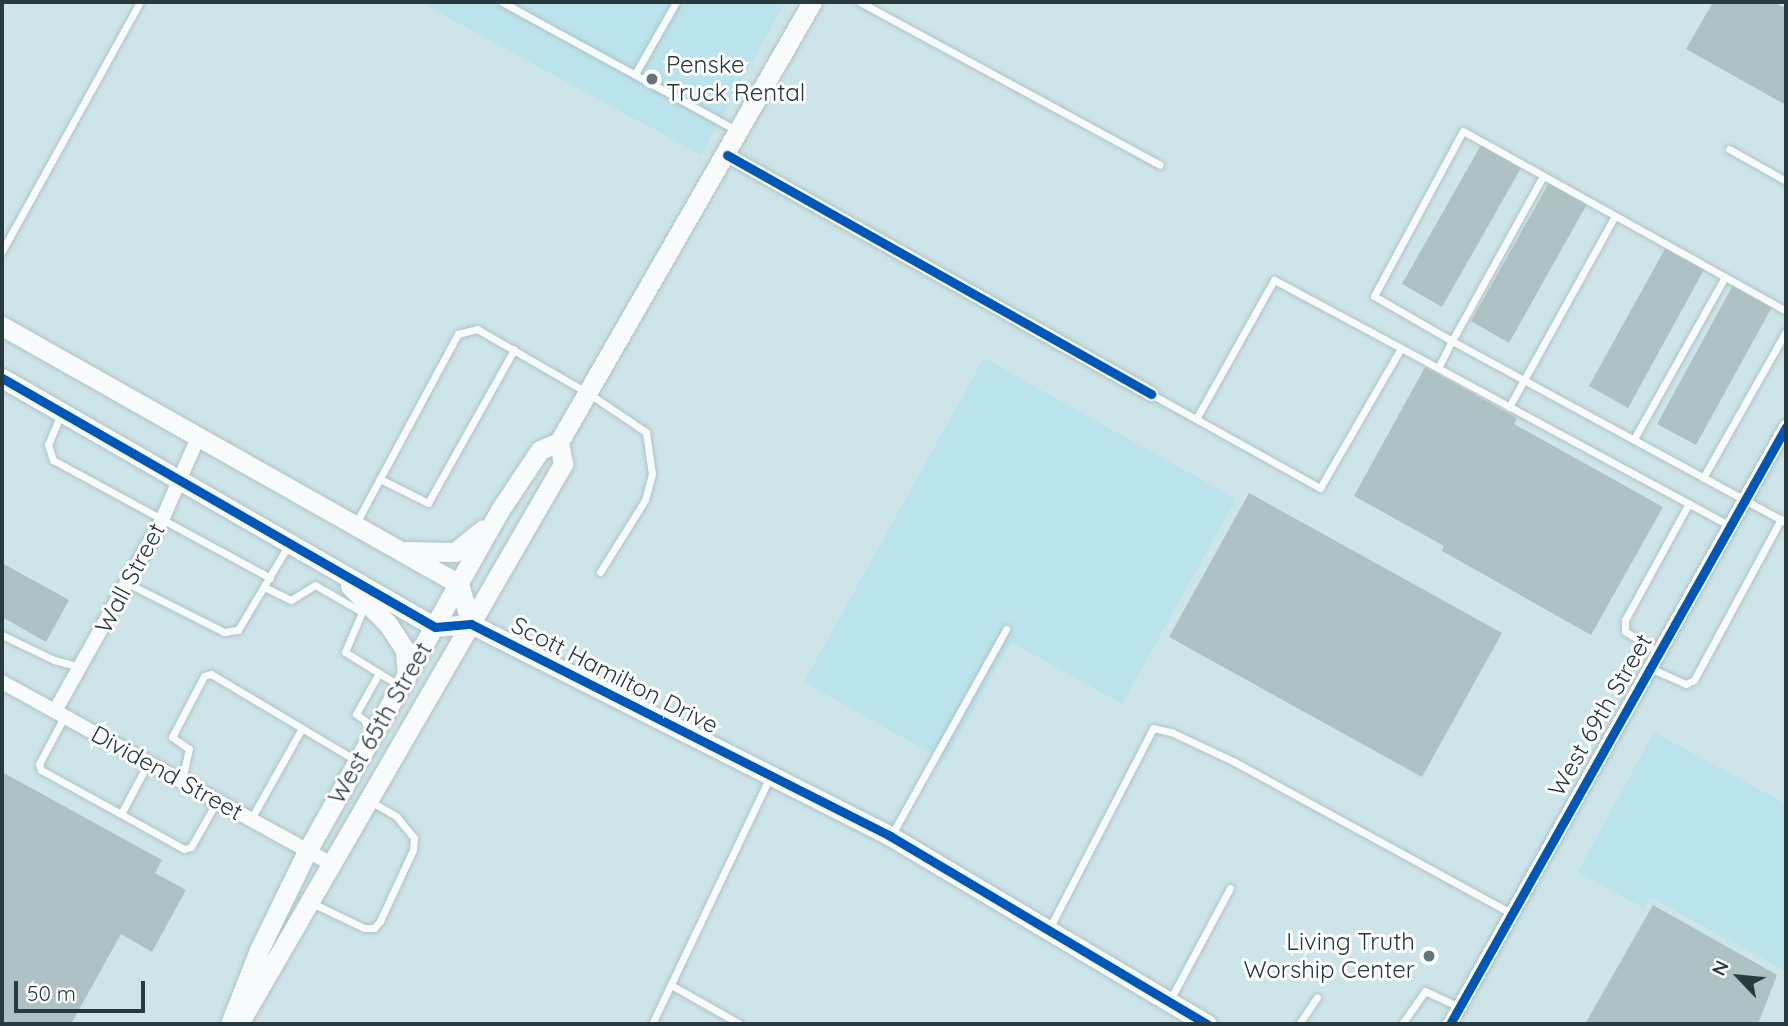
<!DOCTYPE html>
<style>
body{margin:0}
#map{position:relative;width:1788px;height:1026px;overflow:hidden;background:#cde5e9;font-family:Quicksand,sans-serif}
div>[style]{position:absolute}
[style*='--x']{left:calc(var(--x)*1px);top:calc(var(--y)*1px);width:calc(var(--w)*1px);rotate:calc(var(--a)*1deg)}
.built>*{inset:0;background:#bbe3eb}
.building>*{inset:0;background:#aec1c4}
.roads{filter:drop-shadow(0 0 2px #afc2c5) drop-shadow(0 0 2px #afc2c5)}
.lane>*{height:7px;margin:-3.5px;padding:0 3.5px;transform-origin:3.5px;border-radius:3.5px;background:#f8fbfc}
.street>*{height:14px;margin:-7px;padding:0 7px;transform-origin:7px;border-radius:7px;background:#f8fbfc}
.secondary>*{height:19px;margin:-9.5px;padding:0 9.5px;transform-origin:9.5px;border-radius:9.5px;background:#f8fbfc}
.cycleway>*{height:9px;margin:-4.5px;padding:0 4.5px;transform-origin:4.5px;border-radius:4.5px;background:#0057b8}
.dots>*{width:19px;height:19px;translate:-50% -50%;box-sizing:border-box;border:4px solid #fff;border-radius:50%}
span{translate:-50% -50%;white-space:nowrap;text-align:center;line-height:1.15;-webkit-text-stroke:6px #fff;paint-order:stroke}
.poi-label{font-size:24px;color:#283a3d}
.left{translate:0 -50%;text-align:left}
.right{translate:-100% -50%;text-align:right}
.street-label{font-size:24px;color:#283a3d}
.frame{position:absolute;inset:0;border:4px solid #283a3d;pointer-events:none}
.north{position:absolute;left:1704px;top:942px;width:70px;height:70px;-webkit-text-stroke:5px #fff;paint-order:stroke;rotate:296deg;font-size:19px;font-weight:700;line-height:28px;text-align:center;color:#283a3d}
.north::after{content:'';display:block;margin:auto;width:24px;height:32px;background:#283a3d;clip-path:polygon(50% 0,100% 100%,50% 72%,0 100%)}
.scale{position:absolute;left:14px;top:981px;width:131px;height:32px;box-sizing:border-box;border:4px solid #283a3d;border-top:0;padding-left:9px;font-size:21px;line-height:24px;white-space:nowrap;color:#283a3d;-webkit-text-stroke:5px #fff;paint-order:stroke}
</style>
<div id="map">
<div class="built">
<i style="clip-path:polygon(420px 2px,785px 2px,701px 155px)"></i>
<i style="clip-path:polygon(984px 358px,1236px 499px,1122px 704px,1011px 642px,945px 761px,804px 682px)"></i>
<i style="clip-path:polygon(1654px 732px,1786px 804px,1786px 971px,1650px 897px,1644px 908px,1578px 872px)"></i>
</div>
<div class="building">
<i style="clip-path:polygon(1713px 2px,1773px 2px,1783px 7px,1786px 2px,1786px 105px,1686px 49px)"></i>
<i style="clip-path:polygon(1481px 145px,1521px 168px,1442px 307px,1402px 284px)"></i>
<i style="clip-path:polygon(1549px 183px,1587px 204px,1509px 343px,1471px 321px)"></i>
<i style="clip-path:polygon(1666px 247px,1705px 268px,1628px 408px,1589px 386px)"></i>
<i style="clip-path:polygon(1733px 285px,1772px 307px,1696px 445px,1657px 424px)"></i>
<i style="clip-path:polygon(1425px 367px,1517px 418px,1514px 424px,1663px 507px,1591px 635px,1442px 551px,1444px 546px,1354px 496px)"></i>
<i style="clip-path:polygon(1249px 493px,1502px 633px,1422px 777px,1169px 637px)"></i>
<i style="clip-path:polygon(2px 563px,69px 600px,46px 642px,2px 617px)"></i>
<i style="clip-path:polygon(2px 772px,162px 860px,155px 873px,186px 890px,152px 952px,121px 934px,71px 1024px,2px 1024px)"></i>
<i style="clip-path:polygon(1653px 905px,1777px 975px,1758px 1024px,1585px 1024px)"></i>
</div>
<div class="roads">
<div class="lane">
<i style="--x:502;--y:2;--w:269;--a:28.7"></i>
<i style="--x:860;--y:2;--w:341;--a:28.5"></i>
<i style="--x:635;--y:74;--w:83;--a:-60.3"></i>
<i style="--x:1729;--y:149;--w:65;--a:29.3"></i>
<i style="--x:1543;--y:176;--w:188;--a:118.9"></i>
<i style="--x:1452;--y:341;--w:380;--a:28.5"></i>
<i style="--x:2;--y:251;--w:285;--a:-61"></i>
<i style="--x:1401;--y:348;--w:374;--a:28.4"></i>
<i style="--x:1438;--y:368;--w:30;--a:-63"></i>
<i style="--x:1452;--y:341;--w:90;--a:-150"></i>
<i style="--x:1374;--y:296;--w:187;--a:-61.7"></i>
<i style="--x:1463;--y:131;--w:370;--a:29.1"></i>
<i style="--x:1151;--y:394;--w:51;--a:29.1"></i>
<i style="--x:1196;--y:419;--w:142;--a:29.1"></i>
<i style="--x:1320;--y:488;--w:162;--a:-59.9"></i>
<i style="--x:1401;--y:348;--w:144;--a:-151.8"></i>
<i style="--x:1274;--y:280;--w:159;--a:119.3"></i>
<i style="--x:1509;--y:407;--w:218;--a:-61"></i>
<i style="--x:61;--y:414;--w:33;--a:113"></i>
<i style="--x:48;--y:444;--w:17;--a:73"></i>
<i style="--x:53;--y:460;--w:247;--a:28.5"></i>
<i style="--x:1634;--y:439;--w:186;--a:-60.7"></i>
<i style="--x:1703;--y:478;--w:169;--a:-60.5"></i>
<i style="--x:380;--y:479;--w:54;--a:26.6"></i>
<i style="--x:428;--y:503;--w:176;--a:-60.7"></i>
<i style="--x:355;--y:525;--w:217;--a:-61.7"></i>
<i style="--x:458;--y:334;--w:20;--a:-15"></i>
<i style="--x:477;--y:329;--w:128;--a:30"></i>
<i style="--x:588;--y:393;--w:70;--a:33.9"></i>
<i style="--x:646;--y:432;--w:42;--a:81.9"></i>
<i style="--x:652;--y:474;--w:27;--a:105"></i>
<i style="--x:645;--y:500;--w:85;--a:122"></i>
<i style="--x:127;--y:583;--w:109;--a:26.8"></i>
<i style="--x:224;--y:632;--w:14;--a:-8"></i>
<i style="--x:238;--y:630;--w:100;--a:-59.3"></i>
<i style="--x:264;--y:587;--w:30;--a:26"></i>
<i style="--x:291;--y:600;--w:28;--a:-32"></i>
<i style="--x:315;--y:585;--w:54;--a:29.9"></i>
<i style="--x:365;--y:605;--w:51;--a:113.1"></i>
<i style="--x:345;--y:652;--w:65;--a:31.7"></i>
<i style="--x:2;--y:635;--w:58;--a:25.7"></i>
<i style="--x:54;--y:660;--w:28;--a:15"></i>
<i style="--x:1658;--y:652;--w:39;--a:-148"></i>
<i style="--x:1625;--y:631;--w:11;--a:-90"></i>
<i style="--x:1625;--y:620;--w:133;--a:-61.3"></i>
<i style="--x:1650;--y:668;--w:39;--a:24"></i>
<i style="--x:1686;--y:684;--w:9;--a:-27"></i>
<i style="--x:1694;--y:680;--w:183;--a:-61.6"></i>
<i style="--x:64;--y:717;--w:53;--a:118"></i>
<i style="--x:39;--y:764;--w:6;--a:72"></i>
<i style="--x:41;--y:770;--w:91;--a:28.8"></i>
<i style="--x:121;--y:814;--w:58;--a:-62.1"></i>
<i style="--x:376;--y:729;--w:25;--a:-143"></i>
<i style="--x:356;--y:714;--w:47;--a:-60.7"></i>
<i style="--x:182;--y:781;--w:33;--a:-78"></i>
<i style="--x:189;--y:749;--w:21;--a:-145"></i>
<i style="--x:172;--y:737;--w:69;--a:-62.3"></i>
<i style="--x:204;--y:676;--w:7;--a:-16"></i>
<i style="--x:211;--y:674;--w:168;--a:30.8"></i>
<i style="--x:121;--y:814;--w:72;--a:29.1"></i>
<i style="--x:184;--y:849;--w:7;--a:-16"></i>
<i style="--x:191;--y:847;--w:53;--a:-60.5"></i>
<i style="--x:251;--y:819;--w:102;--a:-60.7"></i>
<i style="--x:891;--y:836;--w:237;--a:-60.9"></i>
<i style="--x:312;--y:903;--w:58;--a:25.7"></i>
<i style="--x:364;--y:928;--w:10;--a:0"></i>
<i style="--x:374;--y:928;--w:9;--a:-49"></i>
<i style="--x:380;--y:921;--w:78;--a:-65.1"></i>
<i style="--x:413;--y:850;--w:12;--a:-85"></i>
<i style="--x:414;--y:838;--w:28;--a:-129"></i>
<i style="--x:396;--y:816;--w:30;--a:-150"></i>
<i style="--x:1049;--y:929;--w:226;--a:-62.6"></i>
<i style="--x:1153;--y:728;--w:18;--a:13"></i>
<i style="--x:1171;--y:732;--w:68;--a:25.1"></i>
<i style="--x:1233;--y:761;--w:317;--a:28.7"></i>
<i style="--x:671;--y:985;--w:79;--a:29.5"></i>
<i style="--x:1170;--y:1000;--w:127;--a:-61.8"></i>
<i style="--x:652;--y:1024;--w:276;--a:-64.5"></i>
<i style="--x:1299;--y:1024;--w:32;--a:-56"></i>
<i style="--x:1402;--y:1024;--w:40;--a:-55.1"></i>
<i style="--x:1425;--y:991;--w:38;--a:25"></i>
</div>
<div class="street">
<i style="--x:727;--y:155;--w:487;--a:29.4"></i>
<i style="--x:2;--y:682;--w:378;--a:28.9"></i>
<i style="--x:55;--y:711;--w:219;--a:-60.7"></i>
<i style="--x:162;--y:520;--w:87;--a:-66.4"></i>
<i style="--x:1450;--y:1024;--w:685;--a:-60.63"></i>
</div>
<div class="secondary">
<i style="--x:2;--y:326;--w:525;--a:29.45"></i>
<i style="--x:459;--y:584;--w:42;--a:73.3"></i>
<i style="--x:2;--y:378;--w:499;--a:29.9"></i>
<i style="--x:435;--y:627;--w:36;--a:-5"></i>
<i style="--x:471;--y:624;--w:470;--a:26.8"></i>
<i style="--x:890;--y:836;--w:369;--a:30.7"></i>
<i style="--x:406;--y:551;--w:49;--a:1.2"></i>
<i style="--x:455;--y:552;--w:36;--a:-39"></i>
<i style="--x:350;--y:586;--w:54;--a:45"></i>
<i style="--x:388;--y:624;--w:31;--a:57"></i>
<i style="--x:405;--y:650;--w:26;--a:86"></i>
<i style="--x:241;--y:1020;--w:643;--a:-59.92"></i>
<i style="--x:563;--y:464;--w:22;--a:-100"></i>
<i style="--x:230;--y:1024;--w:79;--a:-68.6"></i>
<i style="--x:259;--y:950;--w:110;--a:-64.1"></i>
<i style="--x:307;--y:851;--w:392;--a:-60.5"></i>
<i style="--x:500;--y:510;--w:72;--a:-56.3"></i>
<i style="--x:540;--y:450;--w:21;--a:-23"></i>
<i style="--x:559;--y:442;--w:508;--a:-60.1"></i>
</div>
</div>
<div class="cycleway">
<i style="--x:727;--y:155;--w:487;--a:29.4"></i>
<i style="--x:2;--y:378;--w:499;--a:29.9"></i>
<i style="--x:435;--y:627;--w:36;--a:-5"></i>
<i style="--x:471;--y:624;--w:470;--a:26.8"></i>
<i style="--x:890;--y:836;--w:369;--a:30.7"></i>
<i style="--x:1450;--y:1024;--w:685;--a:-60.63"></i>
</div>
<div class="dots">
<i style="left:652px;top:79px;background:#627679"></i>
<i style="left:1429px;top:956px;background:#627679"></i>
</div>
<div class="poi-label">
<span class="left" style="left:666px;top:79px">Penske<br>Truck Rental</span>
<span class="right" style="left:1415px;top:956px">Living Truth<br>Worship Center</span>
</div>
<div class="street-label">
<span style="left:130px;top:578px;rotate:-62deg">Wall Street</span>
<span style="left:615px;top:675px;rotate:27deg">Scott Hamilton Drive</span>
<span style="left:1600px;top:715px;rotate:-60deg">West 69th Street</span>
<span style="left:380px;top:723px;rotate:-60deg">West 65th Street</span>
<span style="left:167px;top:773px;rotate:29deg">Dividend Street</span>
</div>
<div class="frame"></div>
<div class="north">N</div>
<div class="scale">50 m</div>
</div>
